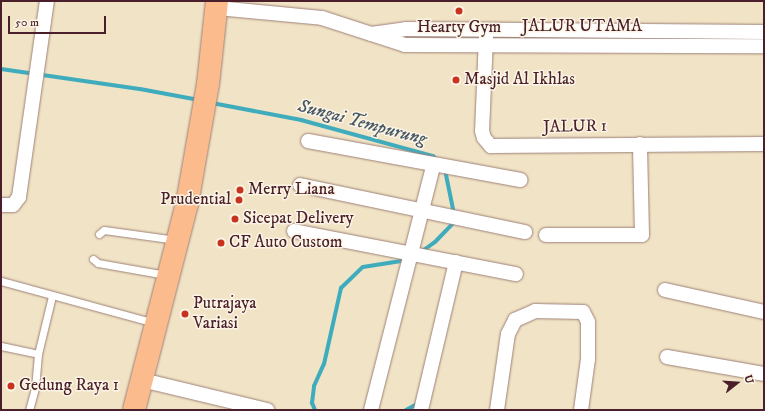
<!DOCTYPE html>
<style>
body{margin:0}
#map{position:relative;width:765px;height:411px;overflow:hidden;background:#f1e3c5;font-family:"IM FELL DW Pica",serif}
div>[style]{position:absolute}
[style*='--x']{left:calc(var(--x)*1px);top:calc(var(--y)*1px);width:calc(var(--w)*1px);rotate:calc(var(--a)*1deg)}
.stream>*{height:4px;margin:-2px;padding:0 2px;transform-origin:2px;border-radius:2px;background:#3facbe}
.roads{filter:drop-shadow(0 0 1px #9e8178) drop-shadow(0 0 1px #9e8178)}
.lane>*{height:7px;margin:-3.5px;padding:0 3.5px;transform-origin:3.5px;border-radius:3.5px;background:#fff}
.street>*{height:14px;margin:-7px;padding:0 7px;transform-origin:7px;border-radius:7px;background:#fff}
.primary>*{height:22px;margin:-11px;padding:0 11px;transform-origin:11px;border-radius:11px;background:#fbbb8c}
.dots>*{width:11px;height:11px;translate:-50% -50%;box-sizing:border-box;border:2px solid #fcf5e5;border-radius:50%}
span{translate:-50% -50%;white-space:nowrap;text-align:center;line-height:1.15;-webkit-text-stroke:3px #fcf5e5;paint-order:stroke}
.street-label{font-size:17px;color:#4a1f2b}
.poi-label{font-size:17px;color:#4a1f2b}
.left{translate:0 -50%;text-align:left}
.right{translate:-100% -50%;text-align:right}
.water-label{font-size:18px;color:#465766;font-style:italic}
.frame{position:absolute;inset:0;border:2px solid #4a1f2b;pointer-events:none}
.north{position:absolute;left:717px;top:363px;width:40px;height:40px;-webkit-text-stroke:3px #fcf5e5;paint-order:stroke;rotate:73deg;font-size:11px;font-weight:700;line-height:16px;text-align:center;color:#4a1f2b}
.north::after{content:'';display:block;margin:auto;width:14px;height:18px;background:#4a1f2b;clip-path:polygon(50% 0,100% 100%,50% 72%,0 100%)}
.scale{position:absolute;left:8px;top:16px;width:98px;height:18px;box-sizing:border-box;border:2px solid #4a1f2b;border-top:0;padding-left:5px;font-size:12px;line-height:14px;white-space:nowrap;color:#4a1f2b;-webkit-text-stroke:3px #fcf5e5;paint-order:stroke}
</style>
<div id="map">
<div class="stream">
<i style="--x:1;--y:69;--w:140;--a:8.2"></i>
<i style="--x:140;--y:89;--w:60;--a:10.6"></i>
<i style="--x:212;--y:103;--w:91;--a:10.8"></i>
<i style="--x:301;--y:120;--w:137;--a:15.3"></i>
<i style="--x:433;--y:156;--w:6;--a:45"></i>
<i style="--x:445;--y:170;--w:45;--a:78.4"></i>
<i style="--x:421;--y:252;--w:17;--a:-36"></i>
<i style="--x:435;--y:242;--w:29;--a:-46"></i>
<i style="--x:315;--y:410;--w:8;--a:-113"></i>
<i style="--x:312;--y:403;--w:17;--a:-83"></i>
<i style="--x:314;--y:386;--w:24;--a:-66"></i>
<i style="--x:324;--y:364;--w:78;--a:-77.4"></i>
<i style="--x:341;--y:288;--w:30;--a:-44"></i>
<i style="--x:363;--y:267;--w:45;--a:-9"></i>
<i style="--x:406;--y:410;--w:10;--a:-29"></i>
</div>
<div class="roads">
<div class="lane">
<i style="--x:99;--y:234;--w:6;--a:-39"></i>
<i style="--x:104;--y:230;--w:73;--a:7.9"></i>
<i style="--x:93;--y:259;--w:6;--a:39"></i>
<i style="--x:98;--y:263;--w:69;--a:10"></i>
<i style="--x:1;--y:281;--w:160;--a:15.3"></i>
<i style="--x:1;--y:346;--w:38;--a:12"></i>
<i style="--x:38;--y:354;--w:34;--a:95"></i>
<i style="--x:35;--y:388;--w:23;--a:105"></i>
<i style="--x:38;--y:354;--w:60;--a:-76.4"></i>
</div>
<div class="street">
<i style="--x:217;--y:8;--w:105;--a:5.4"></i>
<i style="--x:322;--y:18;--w:87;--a:18"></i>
<i style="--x:405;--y:45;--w:359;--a:0.2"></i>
<i style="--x:371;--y:34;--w:35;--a:-8"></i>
<i style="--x:406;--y:29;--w:358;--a:0.5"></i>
<i style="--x:486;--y:37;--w:94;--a:92.4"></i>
<i style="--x:482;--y:131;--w:7;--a:74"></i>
<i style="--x:484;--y:138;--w:11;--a:49"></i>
<i style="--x:491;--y:146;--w:273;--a:-0.4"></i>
<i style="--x:308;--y:141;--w:216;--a:10.4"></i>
<i style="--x:300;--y:185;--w:230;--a:11.8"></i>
<i style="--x:1;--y:205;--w:12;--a:0"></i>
<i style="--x:13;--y:205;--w:10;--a:-53"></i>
<i style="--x:19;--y:197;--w:198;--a:-81.9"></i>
<i style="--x:294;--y:231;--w:226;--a:11"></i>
<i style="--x:546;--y:235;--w:96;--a:0"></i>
<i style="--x:642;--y:235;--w:91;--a:-91.3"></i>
<i style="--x:665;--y:290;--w:101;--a:12.5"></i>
<i style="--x:667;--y:357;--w:98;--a:9.9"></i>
<i style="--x:142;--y:380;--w:129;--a:13.5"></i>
<i style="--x:371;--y:410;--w:252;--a:-75.7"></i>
<i style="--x:421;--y:410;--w:152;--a:-76.7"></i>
<i style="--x:497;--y:410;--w:77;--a:-81.8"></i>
<i style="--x:508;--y:334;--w:16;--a:-63"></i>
<i style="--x:515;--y:320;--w:22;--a:-24"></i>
<i style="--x:535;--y:311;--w:48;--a:1.2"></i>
<i style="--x:583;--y:312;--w:11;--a:63"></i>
<i style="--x:588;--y:322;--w:37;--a:90"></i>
<i style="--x:588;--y:359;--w:51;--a:97.8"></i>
</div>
<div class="primary">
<i style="--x:134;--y:410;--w:213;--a:-75.6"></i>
<i style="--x:187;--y:204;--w:122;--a:-80.1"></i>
<i style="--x:208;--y:84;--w:83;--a:-83.8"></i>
</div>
</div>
<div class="dots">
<i style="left:459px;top:11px;background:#c8321e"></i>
<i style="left:456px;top:80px;background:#c8321e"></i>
<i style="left:240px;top:190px;background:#c8321e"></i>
<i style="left:239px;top:200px;background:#c8321e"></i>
<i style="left:235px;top:219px;background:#c8321e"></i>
<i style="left:221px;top:243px;background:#c8321e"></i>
<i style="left:185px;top:314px;background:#c8321e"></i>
<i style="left:11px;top:386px;background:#c8321e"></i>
</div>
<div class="street-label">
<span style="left:582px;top:27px">JALUR UTAMA</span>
<span style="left:575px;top:127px;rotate:-1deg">JALUR 1</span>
</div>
<div class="poi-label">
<span style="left:459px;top:28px">Hearty Gym</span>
<span class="left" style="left:464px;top:80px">Masjid Al Ikhlas</span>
<span class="left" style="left:248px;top:190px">Merry Liana</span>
<span class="right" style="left:231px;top:200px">Prudential</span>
<span class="left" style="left:243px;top:219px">Sicepat Delivery</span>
<span class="left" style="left:229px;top:243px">CF Auto Custom</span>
<span class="left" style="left:193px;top:314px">Putrajaya<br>Variasi</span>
<span class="left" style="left:19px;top:386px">Gedung Raya 1</span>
</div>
<div class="water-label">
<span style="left:362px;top:123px;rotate:15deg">Sungai Tempurung</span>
</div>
<div class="frame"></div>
<div class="north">U</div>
<div class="scale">50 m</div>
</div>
